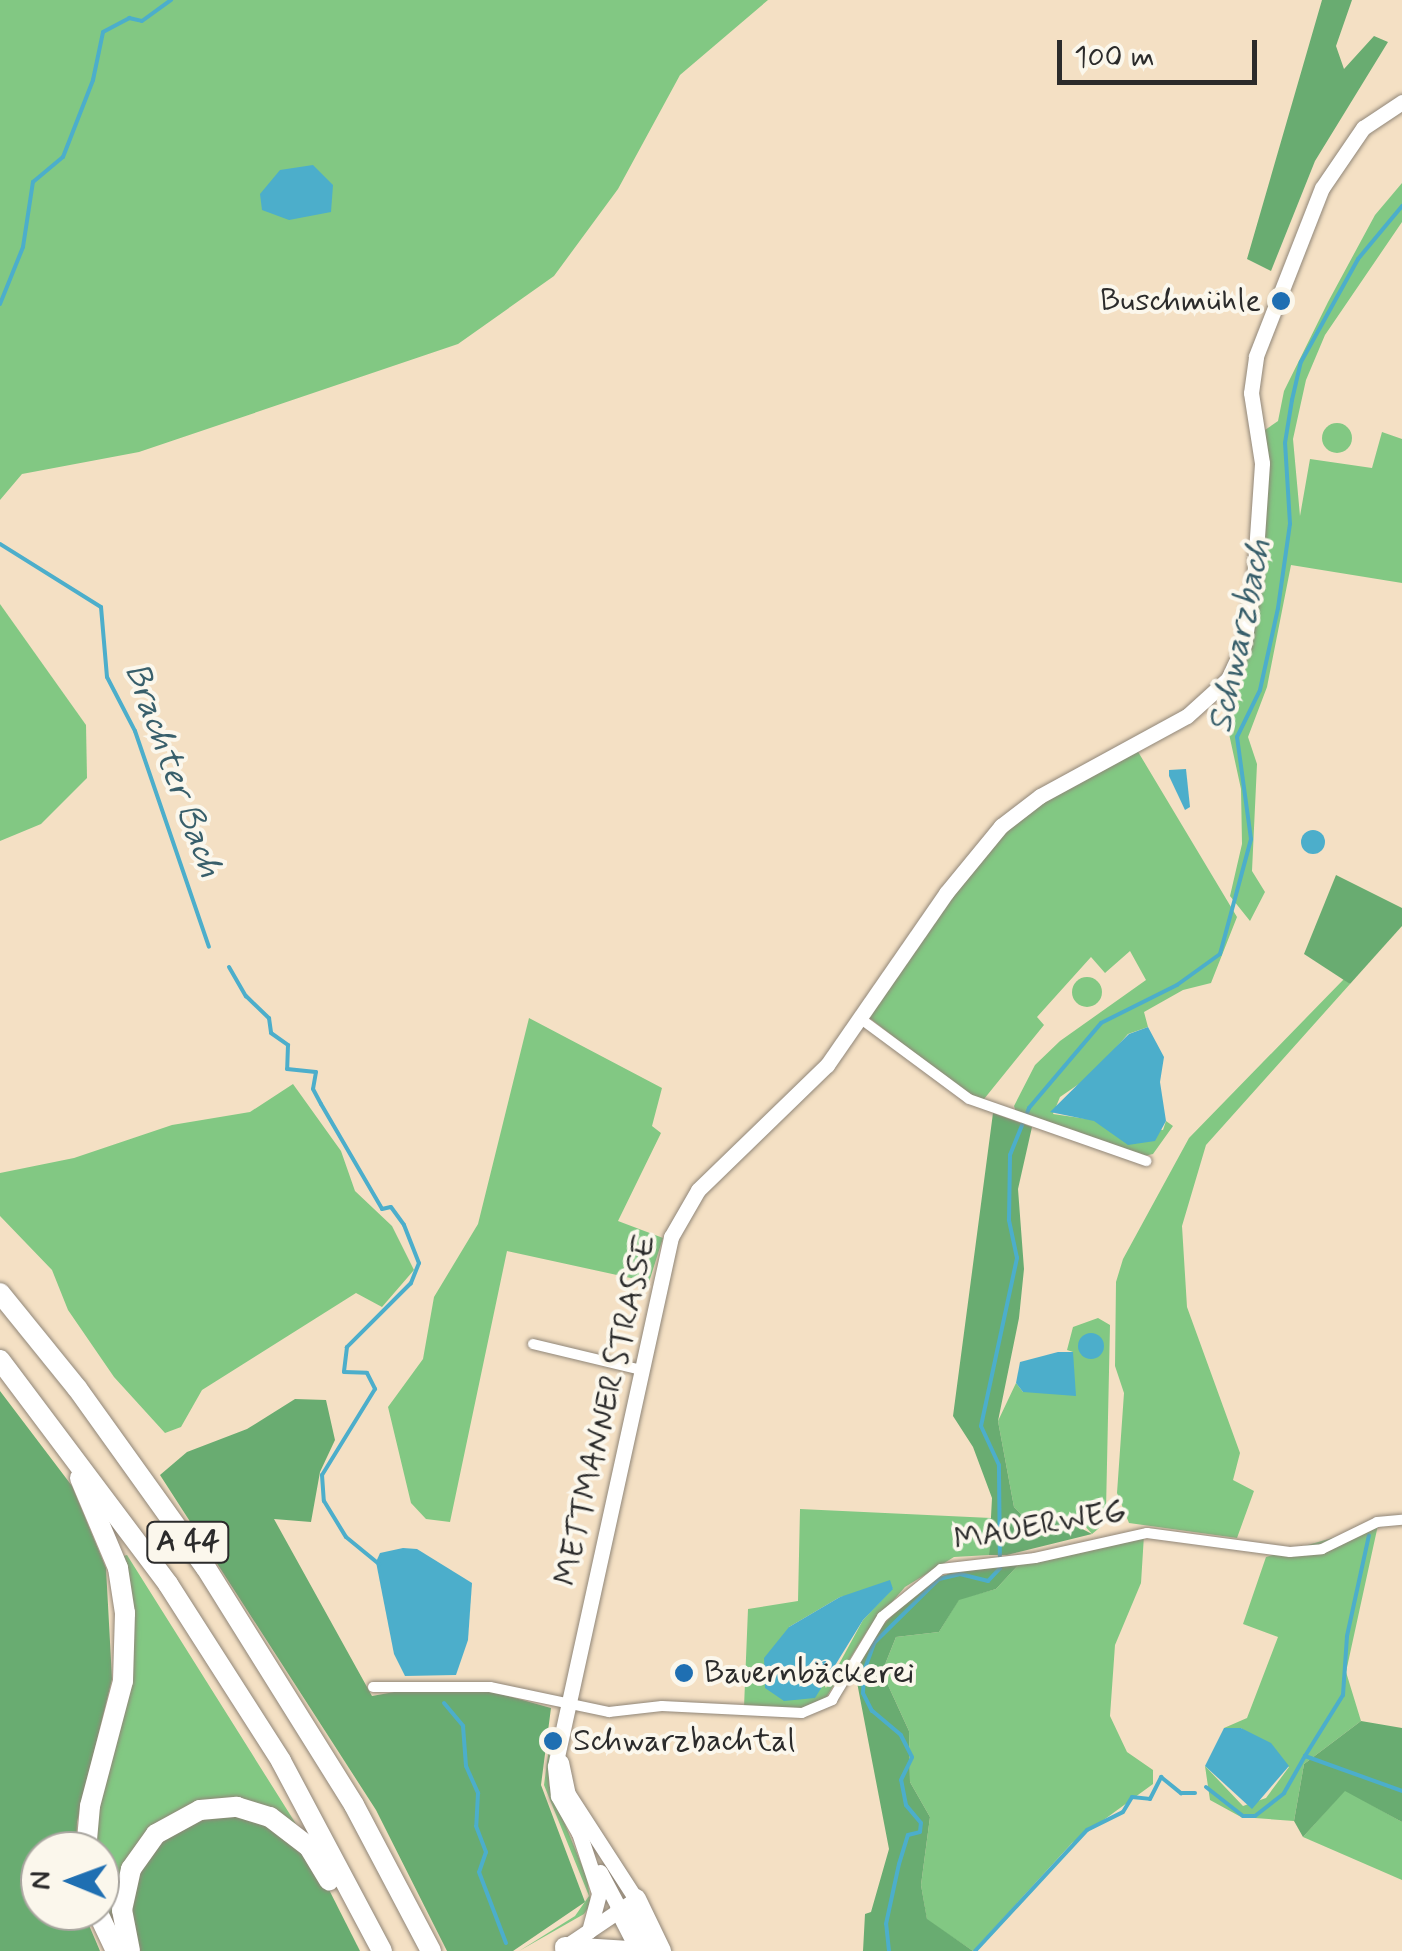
<!DOCTYPE html>
<meta charset="utf-8">
<style>
body{margin:0}
#map{position:relative;width:1402px;height:1951px;overflow:hidden;background:#f4e0c4;font-family:Mynerve,sans-serif}
div>[style]{position:absolute}
[style*='--x']{left:calc(var(--x)*1px);top:calc(var(--y)*1px);width:calc(var(--w)*1px);rotate:calc(var(--a)*1deg)}
.green>*{inset:0;background:#82c883}
.round{border-radius:50%}
.forest>*{inset:0;background:#69ac71}
.water>*{inset:0;background:#4caecb}
.stream>*{height:4px;margin:-2px;padding:0 2px;transform-origin:2px;border-radius:2px;background:#4caecb}
.roads{filter:drop-shadow(0 0 2px #908678) drop-shadow(0 0 2px #908678)}
.street>*{height:10px;margin:-5px;padding:0 5px;transform-origin:5px;border-radius:5px;background:#fff}
.secondary>*{height:15px;margin:-7.5px;padding:0 7.5px;transform-origin:7.5px;border-radius:7.5px;background:#fff}
.highway>*{height:20px;margin:-10px;padding:0 10px;transform-origin:10px;border-radius:10px;background:#fff}
.dots>*{width:28px;height:28px;translate:-50% -50%;box-sizing:border-box;border:5px solid #fbf7ec;border-radius:50%}
span{translate:-50% -50%;white-space:nowrap;text-align:center;line-height:1.15;-webkit-text-stroke:8px #fbf7ec;paint-order:stroke}
.shield-label span{padding:2px 8px;background:#fbf7ec;border:2px solid;border-radius:8px;-webkit-text-stroke-width:0}
.shield-label{font-size:30px;color:#2b2b2b;font-weight:700}
.poi-label{font-size:32px;color:#2b2b2b}
.right{translate:-100% -50%;text-align:right}
.left{translate:0 -50%;text-align:left}
.street-label{font-size:32px;color:#2b2b2b}
.water-label{font-size:35px;color:#385f6b;font-style:italic}
.north{position:absolute;left:20px;top:1831px;width:100px;height:100px;box-sizing:border-box;background:#fbf7ec;border:2px solid #a8a59f;border-radius:50%;rotate:271deg;font-size:28px;font-weight:700;line-height:40px;text-align:center;color:#2b2b2b}
.north::after{content:'';display:block;margin:auto;width:35px;height:45px;background:#1f6fb2;clip-path:polygon(50% 0,100% 100%,50% 72%,0 100%)}
.scale{position:absolute;left:1057px;top:40px;width:200px;height:45px;box-sizing:border-box;border:5px solid #2b2b2b;border-top:0;padding-left:12px;font-size:30px;line-height:35px;white-space:nowrap;color:#2b2b2b;-webkit-text-stroke:8px #fbf7ec;paint-order:stroke}
</style>
<div id="map">
<div class="green">
<i style="clip-path:polygon(0 0,768px 0,680px 75px,618px 189px,554px 276px,458px 344px,139px 452px,22px 474px,0 500px)"></i>
<i style="clip-path:polygon(1402px 183px,1402px 222px,1325px 335px,1306px 380px,1293px 439px,1300px 516px,1310px 459px,1372px 468px,1382px 432px,1402px 439px,1402px 583px,1291px 565px,1267px 687px,1248px 737px,1257px 764px,1252px 871px,1265px 892px,1250px 921px,1230px 896px,1242px 844px,1241px 789px,1221px 697px,1237px 673px,1262px 432px,1278px 421px,1284px 391px,1328px 302px,1375px 215px)"></i>
<i class="round" style="left:1322px;top:423px;width:30px;height:30px"></i>
<i style="clip-path:polygon(0 604px,86px 725px,87px 778px,41px 824px,0 841px)"></i>
<i style="clip-path:polygon(1137px 750px,1237px 917px,1211px 983px,1183px 990px,1144px 1012px,1148px 1027px,1128px 1034px,1092px 1075px,1060px 1097px,1053px 1114px,1163px 1130px,1166px 1121px,1173px 1126px,1153px 1154px,1140px 1157px,1017px 1116px,1014px 1106px,1035px 1065px,1060px 1041px,1146px 980px,1130px 951px,1105px 973px,1091px 957px,1037px 1017px,1044px 1025px,980px 1104px,867px 1016px,990px 843px,1043px 799px)"></i>
<i class="round" style="left:1072px;top:977px;width:30px;height:30px"></i>
<i style="clip-path:polygon(1344px 979px,1350px 984px,1206px 1145px,1182px 1226px,1187px 1307px,1240px 1453px,1233px 1480px,1254px 1491px,1237px 1538px,1129px 1523px,1117px 1493px,1124px 1393px,1115px 1366px,1116px 1282px,1123px 1259px,1189px 1138px)"></i>
<i style="clip-path:polygon(529px 1018px,662px 1088px,652px 1126px,661px 1133px,618px 1221px,663px 1238px,649px 1282px,507px 1251px,450px 1522px,426px 1519px,411px 1503px,388px 1407px,423px 1359px,434px 1297px,478px 1224px)"></i>
<i style="clip-path:polygon(293px 1084px,341px 1151px,355px 1191px,392px 1226px,414px 1270px,382px 1307px,356px 1293px,202px 1390px,181px 1427px,165px 1433px,114px 1377px,68px 1310px,52px 1270px,0 1216px,0 1173px,74px 1158px,172px 1125px,250px 1112px)"></i>
<i style="clip-path:polygon(1098px 1318px,1110px 1325px,1106px 1510px,1104px 1524px,1092px 1534px,1084px 1525px,1028px 1521px,1014px 1507px,998px 1421px,1016px 1383px,1023px 1392px,1073px 1352px,1067px 1350px,1073px 1327px)"></i>
<i style="clip-path:polygon(evenodd,800px 1509px,991px 1518px,989px 1555px,954px 1557px,905px 1587px,867px 1631px,824px 1701px,799px 1710px,744px 1707px,748px 1609px,798px 1601px,800px 1509px,893px 1588px,863px 1620px,826px 1688px,789px 1627px,840px 1597px,893px 1588px)"></i>
<i style="clip-path:polygon(1378px 1525px,1346px 1672px,1361px 1721px,1304px 1764px,1294px 1821px,1241px 1817px,1210px 1800px,1205px 1766px,1243px 1806px,1266px 1798px,1289px 1767px,1241px 1728px,1224px 1728px,1247px 1718px,1278px 1637px,1243px 1624px,1266px 1557px)"></i>
<i style="clip-path:polygon(1144px 1535px,1141px 1583px,1115px 1645px,1110px 1716px,1127px 1752px,1153px 1770px,1153px 1784px,1072px 1843px,973px 1951px,927px 1920px,921px 1885px,930px 1817px,910px 1782px,909px 1731px,882px 1672px,896px 1637px,939px 1632px,959px 1599px,996px 1589px,1020px 1563px)"></i>
<i style="clip-path:polygon(127px 1555px,296px 1824px,278px 1813px,119px 1932px,100px 1905px,100px 1851px,93px 1851px,92px 1839px,122px 1712px,120px 1557px)"></i>
<i style="clip-path:polygon(550px 1741px,549px 1785px,587px 1878px,591px 1904px,584px 1914px,519px 1951px,575px 1916px,589px 1896px,544px 1785px)"></i>
<i style="clip-path:polygon(1345px 1790px,1402px 1822px,1402px 1880px,1303px 1837px)"></i>
</div>
<div class="forest">
<i style="clip-path:polygon(1322px 0,1352px 0,1336px 46px,1344px 69px,1374px 36px,1388px 42px,1315px 161px,1271px 271px,1247px 259px)"></i>
<i style="clip-path:polygon(1336px 875px,1402px 908px,1402px 926px,1350px 984px,1304px 954px)"></i>
<i style="clip-path:polygon(993px 1113px,1032px 1127px,1018px 1189px,1024px 1269px,1019px 1318px,998px 1421px,1014px 1507px,1028px 1521px,1061px 1518px,1092px 1534px,1007px 1555px,989px 1555px,992px 1498px,973px 1447px,953px 1416px)"></i>
<i style="clip-path:polygon(0 1391px,72px 1486px,106px 1568px,112px 1679px,77px 1822px,76px 1851px,40px 1851px,40px 1911px,83px 1911px,100px 1951px,0 1951px)"></i>
<i style="clip-path:polygon(295px 1399px,326px 1400px,335px 1440px,320px 1472px,311px 1522px,274px 1519px,372px 1696px,411px 1689px,490px 1691px,551px 1708px,541px 1785px,585px 1902px,513px 1951px,447px 1951px,376px 1810px,160px 1475px,187px 1452px,247px 1429px)"></i>
<i style="clip-path:polygon(1020px 1563px,996px 1589px,959px 1600px,939px 1632px,896px 1637px,882px 1672px,909px 1731px,910px 1782px,930px 1817px,921px 1885px,927px 1919px,973px 1951px,863px 1951px,865px 1914px,871px 1912px,889px 1849px,855px 1672px,873px 1635px,925px 1582px,968px 1567px)"></i>
<i style="clip-path:polygon(1361px 1721px,1402px 1728px,1402px 1822px,1345px 1791px,1303px 1837px,1294px 1821px,1304px 1764px)"></i>
<i style="clip-path:polygon(209px 1815px,256px 1817px,315px 1862px,360px 1951px,135px 1951px,128px 1921px,137px 1870px,153px 1846px)"></i>
</div>
<div class="water">
<i style="clip-path:polygon(313px 165px,333px 185px,331px 212px,289px 220px,262px 210px,260px 194px,280px 170px)"></i>
<i style="clip-path:polygon(1186px 769px,1190px 807px,1185px 810px,1169px 776px,1169px 770px)"></i>
<i class="round" style="left:1301px;top:830px;width:24px;height:24px"></i>
<i style="clip-path:polygon(1148px 1027px,1164px 1057px,1160px 1082px,1166px 1121px,1155px 1141px,1128px 1145px,1094px 1121px,1050px 1112px,1129px 1034px)"></i>
<i class="round" style="left:1078px;top:1333px;width:26px;height:26px"></i>
<i style="clip-path:polygon(1058px 1352px,1073px 1352px,1076px 1396px,1023px 1392px,1016px 1383px,1020px 1362px)"></i>
<i style="clip-path:polygon(403px 1548px,417px 1549px,472px 1583px,468px 1640px,456px 1675px,405px 1676px,394px 1654px,376px 1562px,380px 1553px)"></i>
<i style="clip-path:polygon(890px 1580px,893px 1589px,863px 1620px,815px 1698px,784px 1701px,765px 1688px,764px 1658px,789px 1627px,840px 1597px)"></i>
<i style="clip-path:polygon(1224px 1728px,1241px 1728px,1271px 1743px,1289px 1766px,1252px 1809px,1205px 1766px)"></i>
</div>
<div class="stream">
<i style="--x:0;--y:304;--w:61;--a:-68"></i>
<i style="--x:23;--y:247;--w:66;--a:-81.3"></i>
<i style="--x:33;--y:182;--w:39;--a:-40"></i>
<i style="--x:63;--y:157;--w:83;--a:-68.7"></i>
<i style="--x:93;--y:80;--w:49;--a:-78.2"></i>
<i style="--x:103;--y:32;--w:30;--a:-28"></i>
<i style="--x:129;--y:18;--w:13;--a:13"></i>
<i style="--x:142;--y:21;--w:36;--a:-36"></i>
<i style="--x:0;--y:544;--w:119;--a:32"></i>
<i style="--x:101;--y:607;--w:70;--a:85.1"></i>
<i style="--x:107;--y:677;--w:61;--a:62.6"></i>
<i style="--x:135;--y:731;--w:228;--a:71.1"></i>
<i style="--x:229;--y:967;--w:34;--a:60"></i>
<i style="--x:246;--y:996;--w:32;--a:44"></i>
<i style="--x:269;--y:1018;--w:15;--a:82"></i>
<i style="--x:271;--y:1033;--w:21;--a:35"></i>
<i style="--x:288;--y:1045;--w:24;--a:92"></i>
<i style="--x:287;--y:1069;--w:29;--a:6"></i>
<i style="--x:316;--y:1072;--w:17;--a:100"></i>
<i style="--x:313;--y:1089;--w:17;--a:62"></i>
<i style="--x:321;--y:1104;--w:121;--a:59.8"></i>
<i style="--x:382;--y:1209;--w:9;--a:-13"></i>
<i style="--x:391;--y:1207;--w:22;--a:54"></i>
<i style="--x:404;--y:1225;--w:41;--a:68.5"></i>
<i style="--x:419;--y:1263;--w:22;--a:112"></i>
<i style="--x:411;--y:1283;--w:91;--a:135"></i>
<i style="--x:347;--y:1347;--w:25;--a:97"></i>
<i style="--x:344;--y:1372;--w:23;--a:2"></i>
<i style="--x:367;--y:1373;--w:18;--a:63"></i>
<i style="--x:375;--y:1389;--w:101;--a:121.6"></i>
<i style="--x:322;--y:1475;--w:26;--a:86"></i>
<i style="--x:324;--y:1501;--w:42;--a:58.6"></i>
<i style="--x:346;--y:1537;--w:43;--a:39.3"></i>
<i style="--x:444;--y:1703;--w:30;--a:50"></i>
<i style="--x:463;--y:1726;--w:40;--a:85.7"></i>
<i style="--x:466;--y:1766;--w:30;--a:66"></i>
<i style="--x:478;--y:1793;--w:33;--a:93"></i>
<i style="--x:476;--y:1826;--w:28;--a:69"></i>
<i style="--x:486;--y:1852;--w:21;--a:109"></i>
<i style="--x:479;--y:1872;--w:76;--a:69.2"></i>
<i style="--x:1305;--y:1756;--w:72;--a:-58.1"></i>
<i style="--x:1343;--y:1695;--w:59;--a:-86.1"></i>
<i style="--x:1347;--y:1636;--w:103;--a:-77.7"></i>
<i style="--x:1206;--y:1787;--w:47;--a:38.1"></i>
<i style="--x:1243;--y:1816;--w:12;--a:0"></i>
<i style="--x:1255;--y:1816;--w:37;--a:-38"></i>
<i style="--x:1284;--y:1793;--w:43;--a:-60.4"></i>
<i style="--x:1305;--y:1756;--w:103;--a:19.8"></i>
<i style="--x:889;--y:1951;--w:27;--a:-96"></i>
<i style="--x:886;--y:1924;--w:61;--a:-77.8"></i>
<i style="--x:899;--y:1864;--w:30;--a:-73"></i>
<i style="--x:908;--y:1835;--w:12;--a:-14"></i>
<i style="--x:920;--y:1832;--w:9;--a:-84"></i>
<i style="--x:921;--y:1823;--w:23;--a:-130"></i>
<i style="--x:906;--y:1805;--w:25;--a:-101"></i>
<i style="--x:901;--y:1780;--w:25;--a:-64"></i>
<i style="--x:912;--y:1757;--w:25;--a:-117"></i>
<i style="--x:901;--y:1735;--w:38;--a:-140"></i>
<i style="--x:872;--y:1711;--w:20;--a:-117"></i>
<i style="--x:863;--y:1693;--w:22;--a:-87"></i>
<i style="--x:864;--y:1671;--w:30;--a:-70"></i>
<i style="--x:874;--y:1643;--w:91;--a:-44.6"></i>
<i style="--x:939;--y:1579;--w:22;--a:-13"></i>
<i style="--x:960;--y:1574;--w:29;--a:14"></i>
<i style="--x:988;--y:1581;--w:18;--a:-47"></i>
<i style="--x:1000;--y:1568;--w:103;--a:-90.6"></i>
<i style="--x:999;--y:1465;--w:43;--a:-114.8"></i>
<i style="--x:981;--y:1426;--w:172;--a:-77.9"></i>
<i style="--x:1017;--y:1258;--w:39;--a:-102"></i>
<i style="--x:1009;--y:1220;--w:65;--a:-89.1"></i>
<i style="--x:1010;--y:1155;--w:51;--a:-68"></i>
<i style="--x:1029;--y:1108;--w:111;--a:-49.7"></i>
<i style="--x:1101;--y:1023;--w:85;--a:-26.6"></i>
<i style="--x:1177;--y:985;--w:53;--a:-35.8"></i>
<i style="--x:1220;--y:954;--w:119;--a:-74.9"></i>
<i style="--x:1251;--y:839;--w:103;--a:-97.8"></i>
<i style="--x:1237;--y:737;--w:52;--a:-63.9"></i>
<i style="--x:1260;--y:690;--w:84;--a:-77.6"></i>
<i style="--x:1278;--y:608;--w:85;--a:-81.9"></i>
<i style="--x:1290;--y:524;--w:81;--a:-93.5"></i>
<i style="--x:1285;--y:443;--w:44;--a:-80.8"></i>
<i style="--x:1292;--y:400;--w:39;--a:-77"></i>
<i style="--x:1301;--y:362;--w:118;--a:-61"></i>
<i style="--x:1358;--y:259;--w:69;--a:-50.3"></i>
<i style="--x:975;--y:1951;--w:165;--a:-47.2"></i>
<i style="--x:1087;--y:1830;--w:40;--a:-26.6"></i>
<i style="--x:1123;--y:1812;--w:17;--a:-59"></i>
<i style="--x:1132;--y:1797;--w:18;--a:6"></i>
<i style="--x:1150;--y:1799;--w:25;--a:-63"></i>
<i style="--x:1161;--y:1777;--w:26;--a:39"></i>
<i style="--x:1181;--y:1793;--w:14;--a:0"></i>
</div>
<div class="roads">
<div class="street">
<i style="--x:861;--y:1019;--w:134;--a:36.5"></i>
<i style="--x:969;--y:1099;--w:188;--a:19.3"></i>
<i style="--x:533;--y:1344;--w:107;--a:13.5"></i>
<i style="--x:373;--y:1687;--w:117;--a:0"></i>
<i style="--x:490;--y:1687;--w:122;--a:11.9"></i>
<i style="--x:609;--y:1712;--w:53;--a:-6.5"></i>
<i style="--x:662;--y:1706;--w:140;--a:2.9"></i>
<i style="--x:802;--y:1713;--w:33;--a:-23"></i>
<i style="--x:832;--y:1700;--w:97;--a:-58.9"></i>
<i style="--x:882;--y:1617;--w:76;--a:-39.1"></i>
<i style="--x:941;--y:1569;--w:95;--a:-6.7"></i>
<i style="--x:1035;--y:1558;--w:115;--a:-12.6"></i>
<i style="--x:1147;--y:1533;--w:144;--a:7.6"></i>
<i style="--x:1290;--y:1552;--w:32;--a:-5"></i>
<i style="--x:1322;--y:1549;--w:61;--a:-26.1"></i>
<i style="--x:1377;--y:1522;--w:25;--a:-5"></i>
</div>
<div class="secondary">
<i style="--x:561;--y:1762;--w:33;--a:78"></i>
<i style="--x:568;--y:1794;--w:125;--a:57.1"></i>
<i style="--x:636;--y:1899;--w:89;--a:146"></i>
<i style="--x:600;--y:1872;--w:43;--a:62.2"></i>
<i style="--x:589;--y:1931;--w:39;--a:-75"></i>
<i style="--x:599;--y:1893;--w:63;--a:-108.4"></i>
<i style="--x:579;--y:1833;--w:43;--a:-119.6"></i>
<i style="--x:558;--y:1796;--w:30;--a:-96"></i>
<i style="--x:555;--y:1766;--w:542;--a:-77.63"></i>
<i style="--x:671;--y:1237;--w:54;--a:-60.1"></i>
<i style="--x:698;--y:1190;--w:180;--a:-44.1"></i>
<i style="--x:827;--y:1065;--w:209;--a:-55.3"></i>
<i style="--x:946;--y:893;--w:87;--a:-50.6"></i>
<i style="--x:1001;--y:826;--w:49;--a:-37.6"></i>
<i style="--x:1040;--y:796;--w:167;--a:-28.6"></i>
<i style="--x:1187;--y:716;--w:55;--a:-42.1"></i>
<i style="--x:1228;--y:679;--w:38;--a:-65"></i>
<i style="--x:1244;--y:644;--w:64;--a:-81"></i>
<i style="--x:1254;--y:581;--w:118;--a:-86.1"></i>
<i style="--x:1262;--y:463;--w:71;--a:-98.9"></i>
<i style="--x:1251;--y:393;--w:37;--a:-82"></i>
<i style="--x:1256;--y:356;--w:180;--a:-68.6"></i>
<i style="--x:1322;--y:188;--w:73;--a:-55.7"></i>
<i style="--x:1363;--y:128;--w:47;--a:-33.7"></i>
</div>
<div class="highway">
<i style="--x:0;--y:1293;--w:122;--a:51"></i>
<i style="--x:77;--y:1388;--w:221;--a:54.4"></i>
<i style="--x:206;--y:1568;--w:279;--a:58"></i>
<i style="--x:354;--y:1805;--w:165;--a:62.2"></i>
<i style="--x:0;--y:1360;--w:280;--a:53.1"></i>
<i style="--x:168;--y:1584;--w:210;--a:57.4"></i>
<i style="--x:281;--y:1761;--w:215;--a:62"></i>
<i style="--x:80;--y:1478;--w:98;--a:67.1"></i>
<i style="--x:118;--y:1568;--w:46;--a:81.2"></i>
<i style="--x:125;--y:1613;--w:68;--a:91.7"></i>
<i style="--x:123;--y:1681;--w:129;--a:104.8"></i>
<i style="--x:90;--y:1806;--w:45;--a:95.1"></i>
<i style="--x:636;--y:1899;--w:58;--a:64.3"></i>
<i style="--x:620;--y:1910;--w:46;--a:62.9"></i>
<i style="--x:97;--y:1911;--w:44;--a:64.6"></i>
<i style="--x:565;--y:1947;--w:64;--a:3.6"></i>
<i style="--x:130;--y:1951;--w:42;--a:-101"></i>
<i style="--x:122;--y:1910;--w:42;--a:-77.6"></i>
<i style="--x:131;--y:1869;--w:43;--a:-54.5"></i>
<i style="--x:156;--y:1834;--w:50;--a:-28.6"></i>
<i style="--x:200;--y:1810;--w:37;--a:-5"></i>
<i style="--x:237;--y:1807;--w:34;--a:17"></i>
<i style="--x:270;--y:1817;--w:49;--a:37.6"></i>
<i style="--x:309;--y:1847;--w:39;--a:59"></i>
</div>
</div>
<div class="dots">
<i style="left:1281px;top:301px;background:#1f6fb2"></i>
<i style="left:684px;top:1673px;background:#1f6fb2"></i>
<i style="left:553px;top:1741px;background:#1f6fb2"></i>
</div>
<div class="shield-label">
<span style="left:188px;top:1542px">A 44</span>
</div>
<div class="poi-label">
<span class="right" style="left:1261px;top:301px">Buschmühle</span>
<span class="left" style="left:704px;top:1673px">Bauernbäckerei</span>
<span class="left" style="left:573px;top:1741px">Schwarzbachtal</span>
</div>
<div class="street-label">
<span style="left:606px;top:1410px;rotate:-77deg">METTMANNER STRASSE</span>
<span style="left:1040px;top:1526px;rotate:-10deg">MAUERWEG</span>
</div>
<div class="water-label">
<span style="left:1240px;top:636px;rotate:-78deg">Schwarzbach</span>
<span style="left:173px;top:770px;rotate:70deg">Brachter Bach</span>
</div>
<div class="north">N</div>
<div class="scale">100 m</div>
</div>
